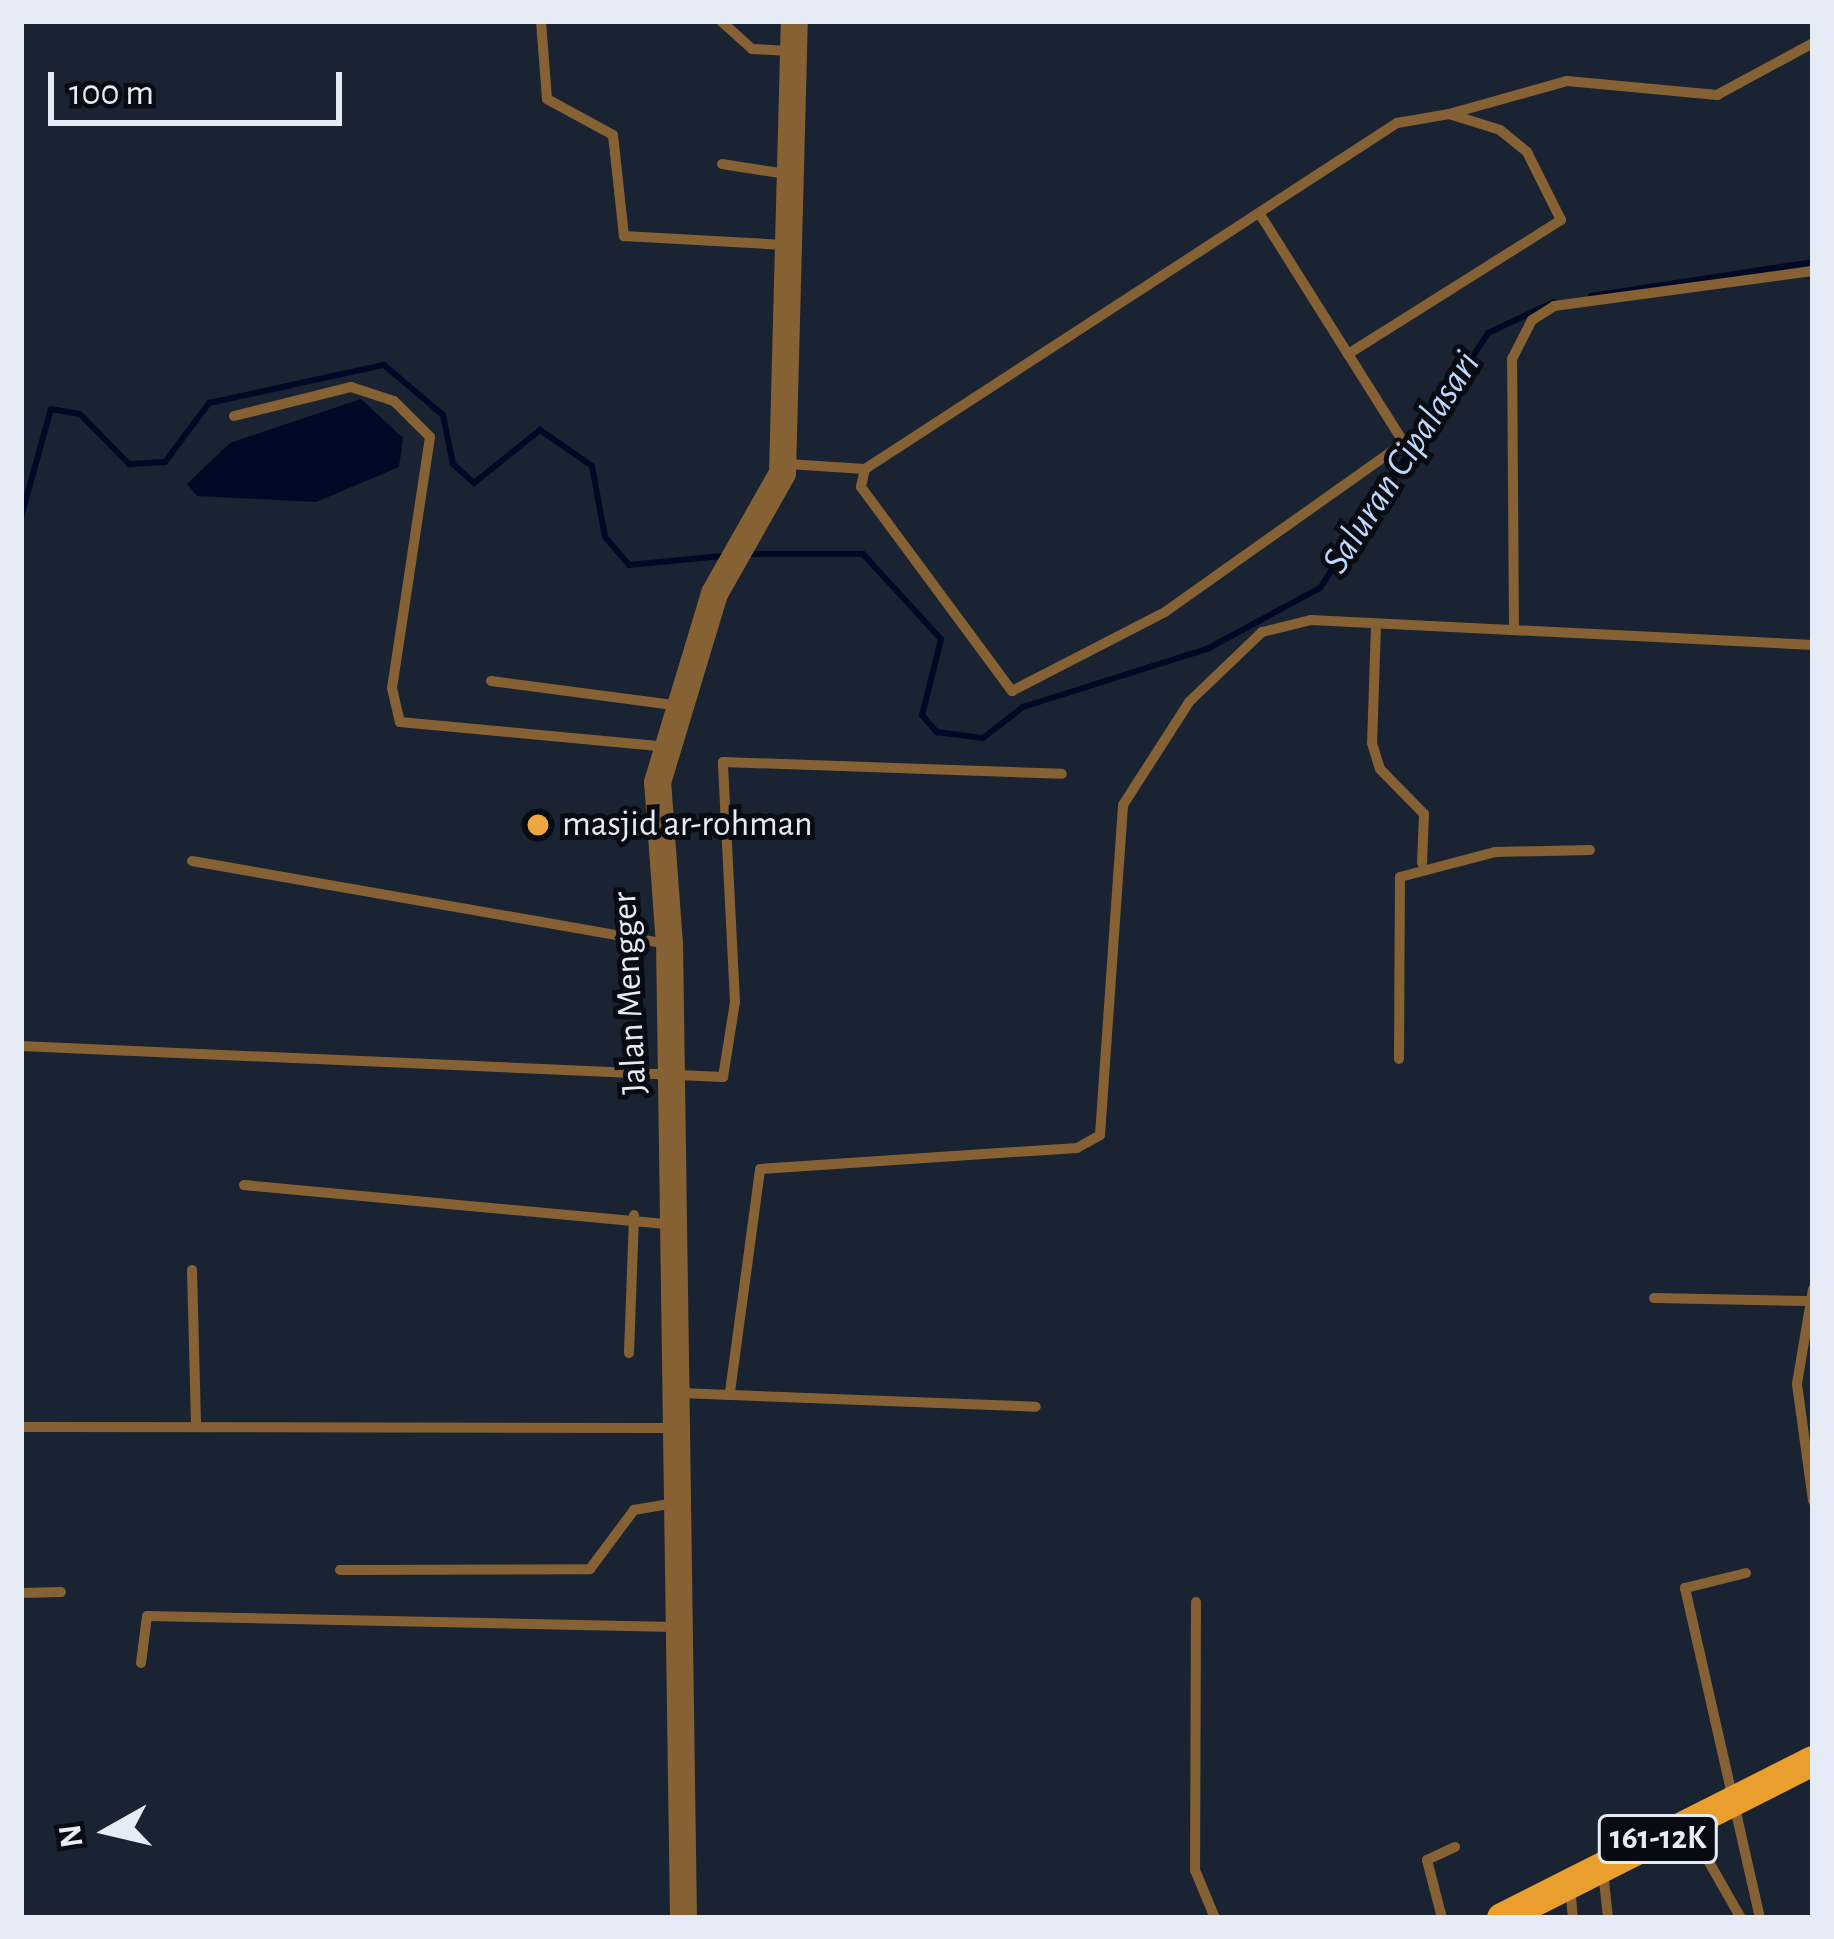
<!DOCTYPE html>
<style>
body{margin:0}
#map{position:relative;width:1834px;height:1939px;overflow:hidden;background:#192331;font-family:"Alegreya Sans",sans-serif}
div>[style]{position:absolute}
[style*='--x']{left:calc(var(--x)*1px);top:calc(var(--y)*1px);width:calc(var(--w)*1px);rotate:calc(var(--a)*1deg)}
.water>*{inset:0;background:#000825}
.stream>*{height:6px;margin:-3px;padding:0 3px;transform-origin:3px;border-radius:3px;background:#000825}
.service>*{height:10px;margin:-5px;padding:0 5px;transform-origin:5px;border-radius:5px;background:#856133}
.tertiary>*{height:27px;margin:-13.5px;padding:0 13.5px;transform-origin:13.5px;border-radius:13.5px;background:#856133}
.primary>*{height:30px;margin:-15px;padding:0 15px;transform-origin:15px;border-radius:15px;background:#e99e2e}
.dots>*{width:33px;height:33px;translate:-50% -50%;box-sizing:border-box;border:6px solid #080c12;border-radius:50%}
span{translate:-50% -50%;white-space:nowrap;text-align:center;line-height:1.15;-webkit-text-stroke:10px #080c12;paint-order:stroke}
.shield-label span{padding:3px 9px;background:#080c12;border:3px solid;border-radius:9px;-webkit-text-stroke-width:0}
.shield-label{font-size:33px;color:#e5ecf5;font-weight:700}
.poi-label{font-size:36px;color:#e5ecf5}
.left{translate:0 -50%;text-align:left}
.street-label{font-size:36px;color:#e5ecf5}
.water-label{font-size:39px;color:#bcd8fc;font-style:italic}
.frame{position:absolute;inset:0;border:24px solid #e5ecf5;pointer-events:none}
.north{position:absolute;left:48px;top:1771px;width:120px;height:120px;-webkit-text-stroke:9px #080c12;paint-order:stroke;rotate:262deg;font-size:33px;font-weight:700;line-height:48px;text-align:center;color:#e5ecf5}
.north::after{content:'';display:block;margin:auto;width:42px;height:54px;background:#e5ecf5;clip-path:polygon(50% 0,100% 100%,50% 72%,0 100%)}
.scale{position:absolute;left:48px;top:72px;width:294px;height:54px;box-sizing:border-box;border:6px solid #e5ecf5;border-top:0;padding-left:15px;font-size:36px;line-height:42px;white-space:nowrap;color:#e5ecf5;-webkit-text-stroke:9px #080c12;paint-order:stroke}
</style>
<div id="map">
<div class="water">
<i style="clip-path:polygon(361px 399px,403px 438px,399px 467px,316px 502px,197px 496px,187px 484px,230px 443px)"></i>
</div>
<div class="stream">
<i style="--x:1591;--y:296;--w:225;--a:-8.7"></i>
<i style="--x:21;--y:517;--w:112;--a:-74.5"></i>
<i style="--x:51;--y:409;--w:29;--a:10"></i>
<i style="--x:80;--y:414;--w:70;--a:45.6"></i>
<i style="--x:129;--y:464;--w:36;--a:-3"></i>
<i style="--x:165;--y:462;--w:74;--a:-53.3"></i>
<i style="--x:209;--y:403;--w:179;--a:-12.3"></i>
<i style="--x:384;--y:365;--w:77;--a:40.3"></i>
<i style="--x:443;--y:415;--w:50;--a:78.5"></i>
<i style="--x:453;--y:464;--w:28;--a:42"></i>
<i style="--x:474;--y:483;--w:85;--a:-38.8"></i>
<i style="--x:540;--y:430;--w:63;--a:34.7"></i>
<i style="--x:592;--y:466;--w:72;--a:79.6"></i>
<i style="--x:605;--y:537;--w:37;--a:49"></i>
<i style="--x:629;--y:565;--w:93;--a:-5.5"></i>
<i style="--x:747;--y:554;--w:116;--a:0"></i>
<i style="--x:863;--y:554;--w:115;--a:47.5"></i>
<i style="--x:941;--y:639;--w:78;--a:104"></i>
<i style="--x:922;--y:715;--w:23;--a:49"></i>
<i style="--x:937;--y:732;--w:46;--a:7.4"></i>
<i style="--x:983;--y:738;--w:51;--a:-37.8"></i>
<i style="--x:1023;--y:707;--w:193;--a:-17.5"></i>
<i style="--x:1207;--y:649;--w:128;--a:-28.4"></i>
<i style="--x:1320;--y:588;--w:305;--a:-56.6"></i>
<i style="--x:1488;--y:333;--w:73;--a:-25.2"></i>
</div>
<div class="service">
<i style="--x:541;--y:21;--w:78;--a:85.6"></i>
<i style="--x:547;--y:99;--w:75;--a:28.6"></i>
<i style="--x:613;--y:135;--w:102;--a:83.8"></i>
<i style="--x:624;--y:236;--w:162;--a:3.2"></i>
<i style="--x:721;--y:21;--w:42;--a:42.1"></i>
<i style="--x:752;--y:49;--w:38;--a:3"></i>
<i style="--x:1449;--y:114;--w:123;--a:-15.6"></i>
<i style="--x:1567;--y:81;--w:151;--a:5.3"></i>
<i style="--x:1717;--y:95;--w:109;--a:-28.4"></i>
<i style="--x:722;--y:164;--w:65;--a:8.9"></i>
<i style="--x:234;--y:416;--w:121;--a:-13.9"></i>
<i style="--x:351;--y:387;--w:45;--a:18"></i>
<i style="--x:394;--y:401;--w:51;--a:45"></i>
<i style="--x:430;--y:437;--w:254;--a:98.6"></i>
<i style="--x:392;--y:688;--w:35;--a:77"></i>
<i style="--x:400;--y:722;--w:262;--a:5.3"></i>
<i style="--x:787;--y:464;--w:78;--a:3.7"></i>
<i style="--x:865;--y:469;--w:635;--a:-33.04"></i>
<i style="--x:1397;--y:123;--w:53;--a:-9.8"></i>
<i style="--x:1449;--y:114;--w:53;--a:17.4"></i>
<i style="--x:1500;--y:130;--w:35;--a:39"></i>
<i style="--x:1527;--y:152;--w:76;--a:63.4"></i>
<i style="--x:1561;--y:220;--w:252;--a:147.8"></i>
<i style="--x:865;--y:469;--w:18;--a:103"></i>
<i style="--x:861;--y:487;--w:254;--a:53.5"></i>
<i style="--x:1012;--y:691;--w:172;--a:-27.3"></i>
<i style="--x:1165;--y:612;--w:293;--a:-35.3"></i>
<i style="--x:1404;--y:443;--w:271;--a:-122.2"></i>
<i style="--x:1376;--y:625;--w:118;--a:91.9"></i>
<i style="--x:1372;--y:743;--w:27;--a:73"></i>
<i style="--x:1380;--y:769;--w:63;--a:45.6"></i>
<i style="--x:1424;--y:814;--w:49;--a:92.3"></i>
<i style="--x:1514;--y:630;--w:271;--a:-90.4"></i>
<i style="--x:1512;--y:359;--w:44;--a:-62.9"></i>
<i style="--x:1532;--y:320;--w:26;--a:-32"></i>
<i style="--x:1554;--y:306;--w:261;--a:-7.7"></i>
<i style="--x:491;--y:681;--w:184;--a:7.5"></i>
<i style="--x:192;--y:861;--w:482;--a:9.9"></i>
<i style="--x:21;--y:1046;--w:703;--a:2.53"></i>
<i style="--x:723;--y:1077;--w:76;--a:-80.9"></i>
<i style="--x:735;--y:1002;--w:240;--a:-92.9"></i>
<i style="--x:723;--y:762;--w:339;--a:2"></i>
<i style="--x:1399;--y:1059;--w:182;--a:-89.7"></i>
<i style="--x:1400;--y:877;--w:98;--a:-14.7"></i>
<i style="--x:1495;--y:852;--w:95;--a:-1.2"></i>
<i style="--x:244;--y:1185;--w:426;--a:5.3"></i>
<i style="--x:192;--y:1270;--w:153;--a:88.5"></i>
<i style="--x:1813;--y:1289;--w:96;--a:99.6"></i>
<i style="--x:1797;--y:1384;--w:118;--a:82.2"></i>
<i style="--x:1654;--y:1298;--w:153;--a:1.1"></i>
<i style="--x:629;--y:1353;--w:138;--a:-87.9"></i>
<i style="--x:730;--y:1392;--w:225;--a:-82.3"></i>
<i style="--x:760;--y:1169;--w:318;--a:-3.8"></i>
<i style="--x:1077;--y:1148;--w:26;--a:-29"></i>
<i style="--x:1100;--y:1135;--w:331;--a:-86"></i>
<i style="--x:1123;--y:805;--w:122;--a:-57.3"></i>
<i style="--x:1189;--y:702;--w:101;--a:-43.8"></i>
<i style="--x:1262;--y:632;--w:50;--a:-13.8"></i>
<i style="--x:1311;--y:620;--w:503;--a:2.85"></i>
<i style="--x:679;--y:1393;--w:357;--a:2.2"></i>
<i style="--x:21;--y:1427;--w:651;--a:0.09"></i>
<i style="--x:340;--y:1570;--w:250;--a:-0.2"></i>
<i style="--x:590;--y:1569;--w:74;--a:-53.3"></i>
<i style="--x:634;--y:1510;--w:42;--a:-9.7"></i>
<i style="--x:1746;--y:1573;--w:63;--a:166.2"></i>
<i style="--x:1685;--y:1588;--w:338;--a:77.2"></i>
<i style="--x:21;--y:1593;--w:40;--a:-1.4"></i>
<i style="--x:1196;--y:1602;--w:268;--a:90.2"></i>
<i style="--x:1195;--y:1870;--w:52;--a:67.4"></i>
<i style="--x:141;--y:1663;--w:47;--a:-82.7"></i>
<i style="--x:147;--y:1616;--w:528;--a:1.19"></i>
<i style="--x:1689;--y:1827;--w:105;--a:60.3"></i>
<i style="--x:1603;--y:1871;--w:47;--a:83.9"></i>
<i style="--x:1570;--y:1885;--w:33;--a:85"></i>
<i style="--x:1442;--y:1918;--w:60;--a:-104.5"></i>
<i style="--x:1427;--y:1860;--w:31;--a:-25"></i>
</div>
<div class="tertiary">
<i style="--x:683;--y:1918;--w:974;--a:-90.82"></i>
<i style="--x:669;--y:944;--w:162;--a:-94.2"></i>
<i style="--x:657;--y:782;--w:197;--a:-73.2"></i>
<i style="--x:714;--y:593;--w:138;--a:-60.5"></i>
<i style="--x:782;--y:473;--w:452;--a:-88.5"></i>
</div>
<div class="primary">
<i style="--x:1502;--y:1918;--w:348;--a:-26.8"></i>
</div>
<div class="dots">
<i style="left:538px;top:825px;background:#f0a63f"></i>
</div>
<div class="shield-label">
<span style="left:1658px;top:1839px">161-12K</span>
</div>
<div class="poi-label">
<span class="left" style="left:562px;top:825px">masjid ar-rohman</span>
</div>
<div class="street-label">
<span style="left:630px;top:993px;rotate:-93deg">Jalan Mengger</span>
</div>
<div class="water-label">
<span style="left:1402px;top:463px;rotate:-57deg">Saluran Cipalasari</span>
</div>
<div class="frame"></div>
<div class="north">N</div>
<div class="scale">100 m</div>
</div>
